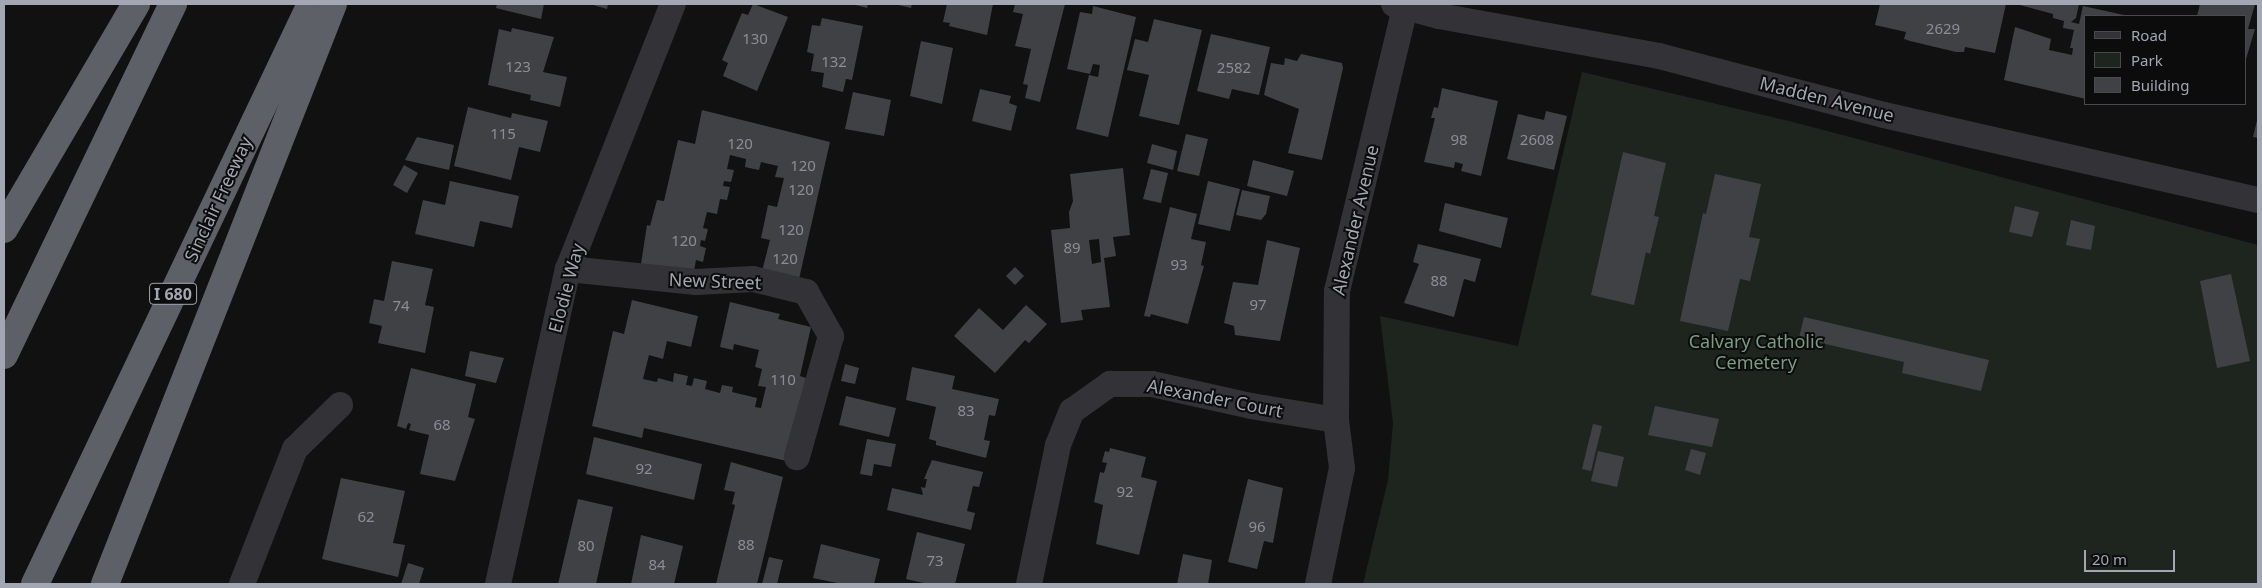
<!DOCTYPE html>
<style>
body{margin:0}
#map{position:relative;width:2262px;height:588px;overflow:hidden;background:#111112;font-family:"Noto Sans",sans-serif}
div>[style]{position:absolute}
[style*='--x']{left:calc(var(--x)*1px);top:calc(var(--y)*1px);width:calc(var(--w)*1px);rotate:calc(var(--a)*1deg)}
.green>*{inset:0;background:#1e251f}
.building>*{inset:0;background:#404145}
.street>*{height:26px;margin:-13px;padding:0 13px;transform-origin:13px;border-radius:13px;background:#323237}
.highway>*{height:28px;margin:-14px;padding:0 14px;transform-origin:14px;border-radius:14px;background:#5e6068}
span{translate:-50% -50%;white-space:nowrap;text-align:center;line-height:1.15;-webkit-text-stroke:4px #0c0c0d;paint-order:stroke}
.number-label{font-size:15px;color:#8a8d98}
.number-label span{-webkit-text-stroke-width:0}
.shield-label span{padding:1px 4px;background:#0c0c0d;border:1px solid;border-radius:4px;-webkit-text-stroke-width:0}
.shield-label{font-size:16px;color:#a3a6b3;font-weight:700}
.street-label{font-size:18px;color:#a3a6b3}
.park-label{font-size:18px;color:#7a9d81}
.frame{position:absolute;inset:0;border:5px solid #a3a6b3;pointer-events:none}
.legend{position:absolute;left:2084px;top:15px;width:162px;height:90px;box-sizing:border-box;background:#0c0c0d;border:1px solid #484a4f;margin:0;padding:6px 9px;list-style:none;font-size:15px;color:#a3a6b3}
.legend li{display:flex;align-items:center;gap:10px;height:25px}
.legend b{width:25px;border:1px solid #484a4f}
.scale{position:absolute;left:2084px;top:550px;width:91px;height:22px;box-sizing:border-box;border:2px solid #a3a6b3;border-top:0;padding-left:6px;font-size:15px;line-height:18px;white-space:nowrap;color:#a3a6b3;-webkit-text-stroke:4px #0c0c0d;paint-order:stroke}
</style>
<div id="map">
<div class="green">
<i style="clip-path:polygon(1582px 72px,1793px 122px,2258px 245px,2258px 584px,1363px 584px,1388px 480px,1393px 423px,1380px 316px,1518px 346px)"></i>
</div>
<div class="building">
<i style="clip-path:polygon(497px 4px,544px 4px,541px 19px,496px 8px)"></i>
<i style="clip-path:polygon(590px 4px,608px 4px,607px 9px)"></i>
<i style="clip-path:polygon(753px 4px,788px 17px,757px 91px,723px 76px,728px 63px,722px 60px,742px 13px,748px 15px)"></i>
<i style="clip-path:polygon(852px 4px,868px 4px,867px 8px)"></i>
<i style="clip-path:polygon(894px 4px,912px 4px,911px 8px)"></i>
<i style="clip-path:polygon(947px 4px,993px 4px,987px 35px,949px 26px,950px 23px,943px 22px)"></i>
<i style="clip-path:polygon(1015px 4px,1065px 4px,1040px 102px,1025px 98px,1028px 85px,1023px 84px,1031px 49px,1015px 46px,1023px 14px,1013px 12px)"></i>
<i style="clip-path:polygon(1880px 4px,2006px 4px,1995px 53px,1965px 47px,1964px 52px,1956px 52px,1910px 41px,1904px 39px,1906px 32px,1875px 25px)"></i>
<i style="clip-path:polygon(2016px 4px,2079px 4px,2076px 18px,2071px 22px,2079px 24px,2083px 6px,2124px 15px,2086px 16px,2086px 99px,2004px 80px,2015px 27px,2051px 39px,2049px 50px,2072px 55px,2073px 48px,2070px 48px,2074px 30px,2063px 28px,2064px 21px,2053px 18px,2053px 14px)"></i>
<i style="clip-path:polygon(2200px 4px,2255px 4px,2248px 29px,2255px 29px,2246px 59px,2246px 16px,2197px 16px)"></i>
<i style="clip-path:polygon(1093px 6px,1136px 17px,1108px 137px,1076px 129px,1089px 75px,1098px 77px,1100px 65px,1093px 64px,1090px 74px,1067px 69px,1080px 12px,1092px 14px)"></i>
<i style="clip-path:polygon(822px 18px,863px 26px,852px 80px,846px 79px,843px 92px,822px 87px,824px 73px,811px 71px,814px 54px,807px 52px,812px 25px,820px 26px)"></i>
<i style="clip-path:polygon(1154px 19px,1202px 30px,1179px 125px,1139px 116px,1149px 75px,1127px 70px,1135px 39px,1148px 42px)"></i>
<i style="clip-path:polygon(512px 28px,554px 37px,543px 72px,567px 77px,560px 107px,530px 100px,531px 95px,488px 85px,499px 29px,511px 32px)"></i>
<i style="clip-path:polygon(1211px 34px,1270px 47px,1259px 95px,1232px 89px,1229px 99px,1197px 91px)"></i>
<i style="clip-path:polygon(921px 41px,953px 48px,942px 104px,910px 96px)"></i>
<i style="clip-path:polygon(1301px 54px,1342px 63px,1343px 68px,1322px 160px,1288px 153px,1299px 109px,1264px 95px,1271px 63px,1284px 65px,1285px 58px,1297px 61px)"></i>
<i style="clip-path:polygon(1442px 88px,1498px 101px,1481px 176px,1461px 171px,1463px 164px,1455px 162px,1454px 168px,1424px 162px,1435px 118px,1431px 118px,1434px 107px,1438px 108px)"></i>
<i style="clip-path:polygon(980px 89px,1011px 96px,1009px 103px,1017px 106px,1011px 131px,972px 121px)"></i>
<i style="clip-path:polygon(853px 92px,891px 100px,884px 136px,845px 129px)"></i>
<i style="clip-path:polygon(468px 107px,511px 118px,512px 113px,548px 121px,540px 152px,519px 147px,511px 180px,454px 166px)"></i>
<i style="clip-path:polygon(702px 110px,830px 142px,799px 279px,762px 271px,770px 240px,761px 238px,768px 205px,777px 207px,784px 178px,775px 177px,778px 166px,761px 162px,759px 170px,745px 167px,746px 159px,730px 155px,727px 169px,734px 170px,731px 182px,724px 181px,723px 186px,730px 187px,727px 200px,720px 199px,717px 214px,707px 212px,703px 228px,708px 229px,705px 241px,701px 240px,700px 246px,706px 248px,703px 262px,696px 260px,693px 276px,641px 264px,647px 225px,650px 226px,657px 200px,664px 201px,678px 140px,695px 144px)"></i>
<i style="clip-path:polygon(1546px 111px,1567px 116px,1554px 170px,1507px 159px,1518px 114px,1544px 120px)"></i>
<i style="clip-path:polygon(2258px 116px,2258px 138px,2253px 137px)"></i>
<i style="clip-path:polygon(1186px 134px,1208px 139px,1199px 176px,1177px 171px)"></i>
<i style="clip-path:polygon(417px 137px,454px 145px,449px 170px,405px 160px)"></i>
<i style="clip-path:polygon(1152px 144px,1177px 151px,1173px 170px,1147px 163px)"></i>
<i style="clip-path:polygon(1623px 152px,1666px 163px,1654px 216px,1659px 217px,1650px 254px,1646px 252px,1634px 305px,1591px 295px)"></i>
<i style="clip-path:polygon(1253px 160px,1294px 171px,1287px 196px,1247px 186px)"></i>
<i style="clip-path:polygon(404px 165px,418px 173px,407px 193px,393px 185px)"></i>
<i style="clip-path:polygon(evenodd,1123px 168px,1130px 235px,1113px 237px,1116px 256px,1104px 258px,1110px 307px,1081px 310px,1083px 320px,1061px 323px,1051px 230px,1070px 228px,1069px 212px,1073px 201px,1070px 174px,1123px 168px,1099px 239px,1101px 262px,1092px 264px,1089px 240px,1099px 239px)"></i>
<i style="clip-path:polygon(1151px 169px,1168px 173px,1161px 203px,1143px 199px)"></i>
<i style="clip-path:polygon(1715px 174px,1761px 184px,1749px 237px,1760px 239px,1750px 281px,1740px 279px,1728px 331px,1680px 321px,1703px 213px,1706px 214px)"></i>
<i style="clip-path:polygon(450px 181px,519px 196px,512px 228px,480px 221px,474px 247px,415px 234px,423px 200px,445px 205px)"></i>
<i style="clip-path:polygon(1208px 181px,1240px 189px,1230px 231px,1198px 224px)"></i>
<i style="clip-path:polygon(1242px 190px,1270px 196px,1266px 214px,1261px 220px,1236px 215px)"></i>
<i style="clip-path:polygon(1445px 203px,1508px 218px,1501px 248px,1439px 231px)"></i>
<i style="clip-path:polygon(2015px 206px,2039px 212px,2032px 237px,2009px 232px)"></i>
<i style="clip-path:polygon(1170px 207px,1197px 214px,1191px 239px,1206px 242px,1201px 265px,1204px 266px,1188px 324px,1151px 314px,1150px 317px,1144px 316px)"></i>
<i style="clip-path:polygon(2071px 220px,2095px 226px,2091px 250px,2066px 245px)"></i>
<i style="clip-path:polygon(1267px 240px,1300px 248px,1280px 341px,1235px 335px,1234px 326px,1224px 323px,1233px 282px,1258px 285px)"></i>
<i style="clip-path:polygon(1418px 244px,1481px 259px,1475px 282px,1464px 279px,1454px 317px,1404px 303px,1419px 264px,1413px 262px)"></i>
<i style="clip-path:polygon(392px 261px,433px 269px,425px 305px,434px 307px,425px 353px,378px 343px,382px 326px,369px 323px,374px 299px,384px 301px)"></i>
<i style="clip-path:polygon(1015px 267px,1024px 276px,1015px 285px,1006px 276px)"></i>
<i style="clip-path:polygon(2231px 274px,2250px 361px,2217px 368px,2200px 281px)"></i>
<i style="clip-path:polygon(632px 300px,698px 316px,691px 347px,667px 341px,663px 359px,649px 355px,643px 379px,657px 382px,658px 378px,673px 382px,674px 373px,688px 376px,686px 385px,692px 386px,694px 378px,707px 381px,705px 389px,720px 393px,722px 385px,733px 387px,732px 392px,757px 398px,755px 407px,761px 408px,766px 387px,758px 386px,762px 369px,755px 367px,759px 350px,734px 344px,733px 350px,720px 347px,730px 302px,780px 314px,778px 319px,811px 327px,800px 376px,806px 378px,787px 461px,644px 428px,642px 438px,592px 426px,613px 331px,624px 334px)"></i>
<i style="clip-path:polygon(1026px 305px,1047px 324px,1029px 343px,1025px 340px,995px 373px,954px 336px,979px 308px,1003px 330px)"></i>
<i style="clip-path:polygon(1804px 317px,1989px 360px,1981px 391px,1902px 373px,1904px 362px,1799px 338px)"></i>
<i style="clip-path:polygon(470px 351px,504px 358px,496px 383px,465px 376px)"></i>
<i style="clip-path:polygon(845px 364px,859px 368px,855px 384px,841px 381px)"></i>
<i style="clip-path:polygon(912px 367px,955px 376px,952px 389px,999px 399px,995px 416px,989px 415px,984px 440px,990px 441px,986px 458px,936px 445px,936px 441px,929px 439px,936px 407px,906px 400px)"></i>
<i style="clip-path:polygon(411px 368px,476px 384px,468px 417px,475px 419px,455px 481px,420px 474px,429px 435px,409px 430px,411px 424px,408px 423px,406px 429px,397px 426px)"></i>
<i style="clip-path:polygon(846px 396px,896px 408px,889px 437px,839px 425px)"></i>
<i style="clip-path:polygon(1655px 406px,1719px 419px,1712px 447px,1648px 435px)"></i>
<i style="clip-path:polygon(1593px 424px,1602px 426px,1591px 471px,1582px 469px)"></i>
<i style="clip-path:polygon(594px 437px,702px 464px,694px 500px,586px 474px)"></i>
<i style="clip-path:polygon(867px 439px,896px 444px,891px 467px,874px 464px,872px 476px,860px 474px)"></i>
<i style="clip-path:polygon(1110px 448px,1146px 457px,1141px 477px,1157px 481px,1139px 555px,1096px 544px,1103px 505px,1094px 502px,1100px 472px,1104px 473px,1107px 463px,1102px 462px,1105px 451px,1109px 452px)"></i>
<i style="clip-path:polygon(1691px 449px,1706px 453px,1700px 475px,1685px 470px)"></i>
<i style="clip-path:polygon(1598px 451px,1624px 457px,1617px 487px,1591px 481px)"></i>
<i style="clip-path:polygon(932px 460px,983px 472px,979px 487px,973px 486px,967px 511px,975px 513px,971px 530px,887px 510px,892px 488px,923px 495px,921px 487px,925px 488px,927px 479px,924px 479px)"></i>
<i style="clip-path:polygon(731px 462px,783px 477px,757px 584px,716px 584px,735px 505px,732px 504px,735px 492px,724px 490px)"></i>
<i style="clip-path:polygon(341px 478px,405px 491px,393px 543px,405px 545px,398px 577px,322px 559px)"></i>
<i style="clip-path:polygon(1248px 479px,1283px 488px,1273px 543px,1264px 541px,1257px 569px,1228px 562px)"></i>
<i style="clip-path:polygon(578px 499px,613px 507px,596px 584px,558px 584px)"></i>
<i style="clip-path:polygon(917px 532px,965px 544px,955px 584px,928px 584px,906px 579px)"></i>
<i style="clip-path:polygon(641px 535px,683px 546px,674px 584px,631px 584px)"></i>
<i style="clip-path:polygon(821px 544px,880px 559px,874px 584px,842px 584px,813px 578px)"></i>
<i style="clip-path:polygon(1183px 554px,1212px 560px,1208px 584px,1177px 584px)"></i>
<i style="clip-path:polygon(769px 557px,783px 560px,777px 584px,762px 584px)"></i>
<i style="clip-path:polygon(408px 563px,424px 568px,419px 584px,401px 584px)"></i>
</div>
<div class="street">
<i style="--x:1394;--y:4;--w:47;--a:14.9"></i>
<i style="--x:1439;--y:16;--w:224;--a:10.3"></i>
<i style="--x:1659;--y:56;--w:233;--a:14.7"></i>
<i style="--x:1884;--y:115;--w:384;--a:12.8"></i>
<i style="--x:568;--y:269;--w:129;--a:5.8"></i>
<i style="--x:696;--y:282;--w:57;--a:-3"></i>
<i style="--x:753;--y:279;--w:55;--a:13.8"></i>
<i style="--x:806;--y:292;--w:51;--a:60.4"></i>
<i style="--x:831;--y:336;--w:126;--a:105.7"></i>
<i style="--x:242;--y:584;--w:145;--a:-68.6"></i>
<i style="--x:295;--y:449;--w:63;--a:-44.4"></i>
<i style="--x:498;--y:584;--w:323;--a:-77.5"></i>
<i style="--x:568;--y:269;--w:285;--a:-68.4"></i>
<i style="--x:1029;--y:584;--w:142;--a:-78.2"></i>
<i style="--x:1058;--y:445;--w:37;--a:-68"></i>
<i style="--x:1072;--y:411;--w:47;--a:-35.4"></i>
<i style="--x:1110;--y:384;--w:42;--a:0"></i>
<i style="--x:1152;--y:384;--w:101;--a:12.5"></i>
<i style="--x:1251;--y:406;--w:86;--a:9.4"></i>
<i style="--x:1318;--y:584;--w:118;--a:-78.3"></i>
<i style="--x:1342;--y:468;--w:48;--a:-97.1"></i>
<i style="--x:1336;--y:420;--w:129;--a:-89.6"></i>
<i style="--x:1337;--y:291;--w:292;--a:-76.5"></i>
</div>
<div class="highway">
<i style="--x:4;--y:229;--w:261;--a:-59.6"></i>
<i style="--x:4;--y:355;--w:390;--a:-64.3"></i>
<i style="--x:35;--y:584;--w:642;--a:-64.55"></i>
<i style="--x:105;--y:584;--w:623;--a:-68.54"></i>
</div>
<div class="number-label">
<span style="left:1943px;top:29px">2629</span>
<span style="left:755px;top:39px">130</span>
<span style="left:834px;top:62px">132</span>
<span style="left:518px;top:67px">123</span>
<span style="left:1234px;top:68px">2582</span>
<span style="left:503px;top:134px">115</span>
<span style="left:1459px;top:140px">98</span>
<span style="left:1537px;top:140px">2608</span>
<span style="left:740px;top:144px">120</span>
<span style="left:803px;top:166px">120</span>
<span style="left:801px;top:190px">120</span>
<span style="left:791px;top:230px">120</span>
<span style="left:684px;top:241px">120</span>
<span style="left:1072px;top:248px">89</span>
<span style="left:785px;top:259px">120</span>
<span style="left:1179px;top:265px">93</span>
<span style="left:1439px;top:281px">88</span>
<span style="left:1258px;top:305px">97</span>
<span style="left:401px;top:306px">74</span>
<span style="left:783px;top:380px">110</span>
<span style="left:966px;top:411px">83</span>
<span style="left:442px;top:425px">68</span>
<span style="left:644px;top:469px">92</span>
<span style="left:1125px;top:492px">92</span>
<span style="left:366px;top:517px">62</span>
<span style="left:1257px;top:527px">96</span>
<span style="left:746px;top:545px">88</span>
<span style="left:586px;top:546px">80</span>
<span style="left:935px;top:561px">73</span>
<span style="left:657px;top:565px">84</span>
</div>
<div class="shield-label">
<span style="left:173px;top:294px">I 680</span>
</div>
<div class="street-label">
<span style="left:1827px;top:99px;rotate:14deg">Madden Avenue</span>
<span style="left:218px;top:199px;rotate:-65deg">Sinclair Freeway</span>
<span style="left:1355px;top:220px;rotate:-77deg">Alexander Avenue</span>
<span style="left:715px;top:281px;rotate:2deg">New Street</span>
<span style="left:566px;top:288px;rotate:-75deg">Elodie Way</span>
<span style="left:1215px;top:398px;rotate:11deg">Alexander Court</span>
</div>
<div class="park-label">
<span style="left:1756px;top:352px">Calvary Catholic<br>Cemetery</span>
</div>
<div class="frame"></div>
<ul class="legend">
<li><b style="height:6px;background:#323237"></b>Road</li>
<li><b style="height:14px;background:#1e251f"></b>Park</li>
<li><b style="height:14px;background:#404145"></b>Building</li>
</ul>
<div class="scale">20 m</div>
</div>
